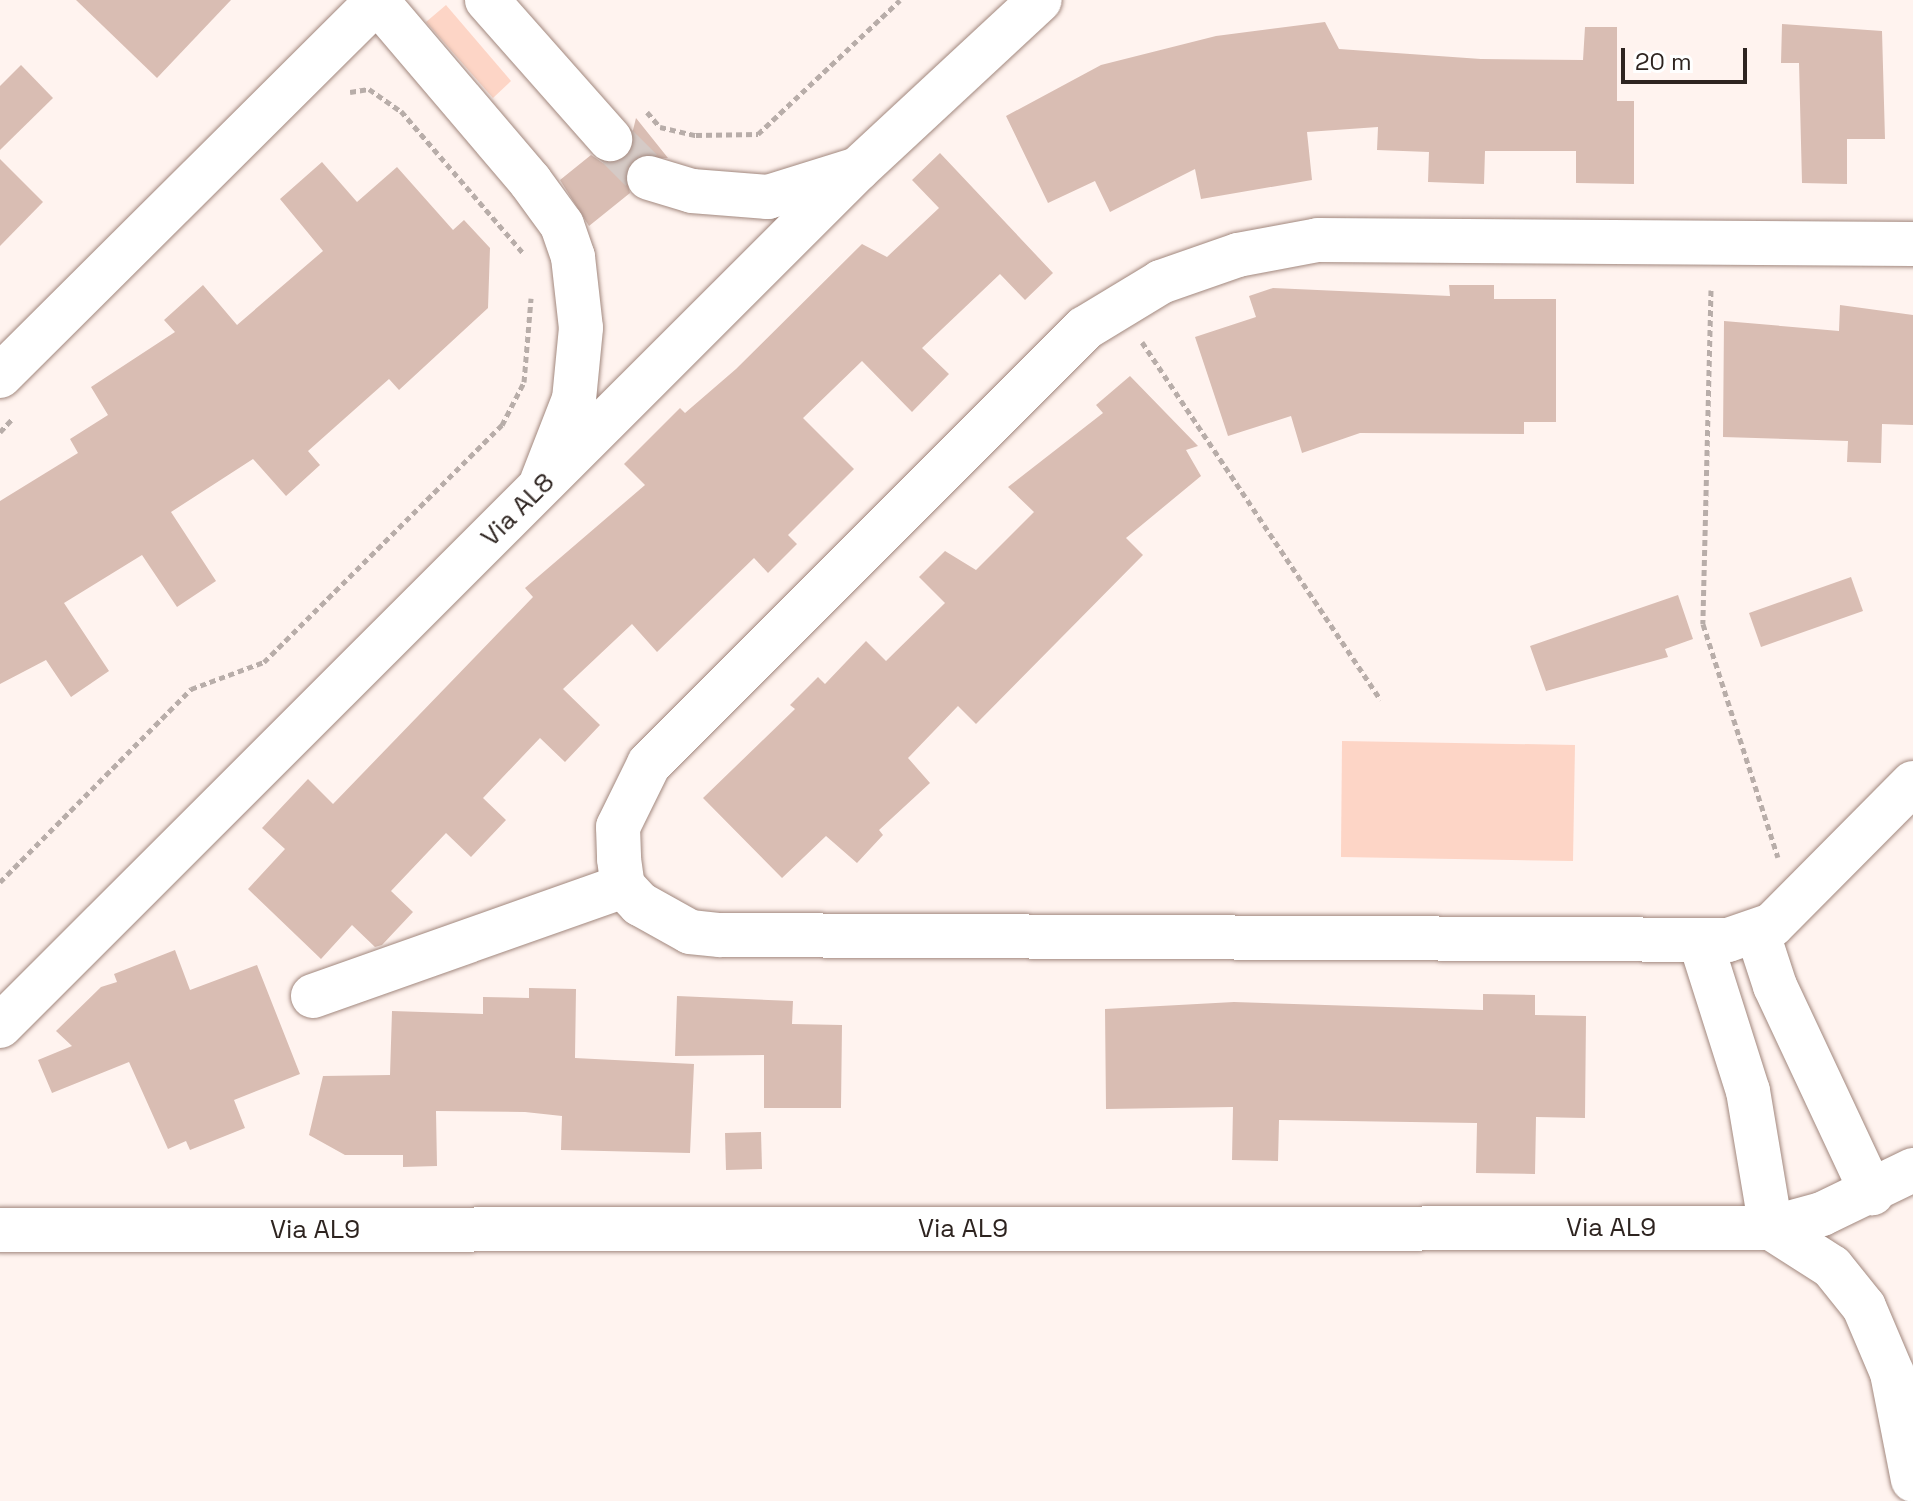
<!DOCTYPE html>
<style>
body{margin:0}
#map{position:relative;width:1913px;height:1501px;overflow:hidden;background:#fff3ef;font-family:"Space Grotesk",sans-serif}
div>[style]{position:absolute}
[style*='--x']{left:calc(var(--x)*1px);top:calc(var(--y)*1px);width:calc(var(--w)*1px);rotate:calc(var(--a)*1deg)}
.green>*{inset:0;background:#fdd5c6}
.building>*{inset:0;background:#d9bdb3}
.minor-tunnel>*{height:44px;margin-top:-22px;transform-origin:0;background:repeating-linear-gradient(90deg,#d5cac6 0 44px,transparent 0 66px)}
.path>*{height:5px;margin-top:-2.5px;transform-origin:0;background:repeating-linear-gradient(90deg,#b8ada9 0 6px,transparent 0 10px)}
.roads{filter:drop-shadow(0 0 2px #a2887e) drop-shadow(0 0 2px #a2887e)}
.minor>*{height:44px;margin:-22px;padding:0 22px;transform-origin:22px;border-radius:22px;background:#fff}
.tertiary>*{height:44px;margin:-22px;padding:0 22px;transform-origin:22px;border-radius:22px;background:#fff}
span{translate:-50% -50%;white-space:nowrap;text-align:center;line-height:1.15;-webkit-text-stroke:6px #fff;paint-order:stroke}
.street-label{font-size:26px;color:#2e2420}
.scale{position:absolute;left:1621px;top:48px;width:126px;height:36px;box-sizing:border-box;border:4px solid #2e2420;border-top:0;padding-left:10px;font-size:24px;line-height:28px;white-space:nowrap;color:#2e2420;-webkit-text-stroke:6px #fff;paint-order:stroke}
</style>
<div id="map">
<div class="green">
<i style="clip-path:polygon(446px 5px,511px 81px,493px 98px,426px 22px)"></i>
<i style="clip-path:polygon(1342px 741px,1575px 745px,1573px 861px,1341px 857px)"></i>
</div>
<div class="building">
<i style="clip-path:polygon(76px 0,231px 0,157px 78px)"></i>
<i style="clip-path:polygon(1325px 22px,1339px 49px,1481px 59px,1583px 60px,1585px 27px,1617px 27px,1617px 101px,1634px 101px,1634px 184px,1576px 183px,1576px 151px,1485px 151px,1484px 184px,1428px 182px,1429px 152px,1377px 150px,1378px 127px,1307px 132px,1312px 180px,1201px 199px,1195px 169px,1110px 212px,1095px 181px,1048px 203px,1006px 116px,1101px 65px,1216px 36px)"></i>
<i style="clip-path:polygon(1782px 24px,1882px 31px,1885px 139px,1847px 139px,1847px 184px,1802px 183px,1799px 63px,1781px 63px)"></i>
<i style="clip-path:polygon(21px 65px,53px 98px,0 150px,0 86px)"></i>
<i style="clip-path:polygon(636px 118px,668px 158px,633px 159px,625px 172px,630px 193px,589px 226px,560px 180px,591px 155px,603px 163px,626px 158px)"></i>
<i style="clip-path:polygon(940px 153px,1053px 273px,1025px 300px,1000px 274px,922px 348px,949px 374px,912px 412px,862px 361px,803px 418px,854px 469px,788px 535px,797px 544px,768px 573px,754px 558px,657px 652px,632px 624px,563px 689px,600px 725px,565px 762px,540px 738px,483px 798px,506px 820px,471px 857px,446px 833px,391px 891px,413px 912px,382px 945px,375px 947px,352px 925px,321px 959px,248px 889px,285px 849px,262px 828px,308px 779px,333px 804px,533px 597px,525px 588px,645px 485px,624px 464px,680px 408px,685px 413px,736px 369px,862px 244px,887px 257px,939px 208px,912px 180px)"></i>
<i style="clip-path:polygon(0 159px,43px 202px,0 246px)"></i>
<i style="clip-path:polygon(322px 162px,357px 202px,397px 167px,453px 230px,464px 220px,490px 248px,488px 308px,399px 390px,389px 379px,308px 451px,320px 465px,286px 496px,253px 459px,171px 512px,216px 581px,177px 607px,142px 555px,64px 603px,109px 671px,71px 697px,46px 660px,0 684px,0 501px,78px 453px,70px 439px,108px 415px,91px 387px,175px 332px,164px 320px,203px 285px,237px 325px,323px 251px,280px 199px)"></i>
<i style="clip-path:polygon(1449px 285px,1494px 285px,1494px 299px,1556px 299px,1556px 422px,1524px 422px,1524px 434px,1360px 433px,1302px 453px,1291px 416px,1228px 436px,1195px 337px,1256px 317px,1249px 296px,1273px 288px,1450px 296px)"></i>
<i style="clip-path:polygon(1840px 305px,1913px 315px,1913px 425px,1882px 424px,1881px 463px,1847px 462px,1848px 441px,1723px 437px,1724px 321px,1839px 331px)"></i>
<i style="clip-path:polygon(1130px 376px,1198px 446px,1186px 450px,1201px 476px,1126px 538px,1143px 555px,976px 724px,958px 706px,908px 758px,930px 783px,879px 830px,883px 835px,857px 863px,826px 836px,782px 878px,703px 798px,795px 709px,790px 705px,818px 677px,825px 684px,866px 641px,886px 661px,945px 603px,919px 577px,945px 551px,976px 570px,1034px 512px,1008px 487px,1103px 413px,1096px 405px)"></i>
<i style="clip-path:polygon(1851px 577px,1863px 611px,1761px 647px,1749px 613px)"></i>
<i style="clip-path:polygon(1678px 595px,1693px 639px,1665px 649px,1668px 657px,1546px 691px,1530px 646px)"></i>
<i style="clip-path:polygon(175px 950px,190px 990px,257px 965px,300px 1074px,234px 1100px,245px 1128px,190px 1150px,186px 1141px,168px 1149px,129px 1062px,52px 1093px,38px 1060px,72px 1046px,56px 1031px,101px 987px,117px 982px,114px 974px)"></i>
<i style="clip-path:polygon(529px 988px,576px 989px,575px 1058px,694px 1064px,690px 1153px,561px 1150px,562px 1116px,525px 1112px,436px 1111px,437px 1166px,403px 1167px,403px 1155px,345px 1155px,309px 1135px,323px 1076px,390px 1075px,392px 1011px,483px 1014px,483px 997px,529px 998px)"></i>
<i style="clip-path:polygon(1483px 994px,1535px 995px,1535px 1015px,1586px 1016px,1585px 1118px,1536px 1117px,1535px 1174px,1476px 1173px,1477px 1123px,1279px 1120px,1278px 1161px,1232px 1160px,1233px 1107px,1106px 1109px,1105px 1009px,1234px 1002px,1483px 1010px)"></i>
<i style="clip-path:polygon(677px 996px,793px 1001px,792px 1024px,842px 1025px,841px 1108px,764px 1108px,764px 1055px,675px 1056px)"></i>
<i style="clip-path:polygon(761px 1132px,762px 1169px,726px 1170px,725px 1133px)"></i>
</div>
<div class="minor-tunnel">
<i style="--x:610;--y:139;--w:55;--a:45"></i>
</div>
<div class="path">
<i style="--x:350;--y:92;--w:19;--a:-9"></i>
<i style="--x:369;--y:89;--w:39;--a:35"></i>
<i style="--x:401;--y:111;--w:187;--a:49.3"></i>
<i style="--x:647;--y:112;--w:20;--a:49"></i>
<i style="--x:660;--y:127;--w:37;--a:13"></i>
<i style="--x:696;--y:135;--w:62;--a:-0.9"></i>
<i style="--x:758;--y:134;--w:195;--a:-43.3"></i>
<i style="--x:1711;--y:290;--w:334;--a:91.4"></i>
<i style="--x:1703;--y:624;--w:245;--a:72.2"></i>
<i style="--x:1142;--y:342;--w:430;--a:56.3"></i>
<i style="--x:0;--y:432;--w:19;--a:-47"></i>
<i style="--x:0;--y:882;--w:272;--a:-45.3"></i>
<i style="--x:191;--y:689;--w:78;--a:-20.3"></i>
<i style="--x:264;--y:662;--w:336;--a:-44.9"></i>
<i style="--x:502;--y:425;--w:48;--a:-62.9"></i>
<i style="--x:524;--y:382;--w:84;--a:-85.2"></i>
</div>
<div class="roads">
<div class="minor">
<i style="--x:376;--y:0;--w:238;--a:49.6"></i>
<i style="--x:530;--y:181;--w:54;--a:54"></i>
<i style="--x:562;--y:225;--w:34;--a:71"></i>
<i style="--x:573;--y:257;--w:71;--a:83.6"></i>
<i style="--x:581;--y:328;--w:71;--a:95.6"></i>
<i style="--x:574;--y:399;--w:88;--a:111.3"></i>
<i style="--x:487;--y:0;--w:186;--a:48.5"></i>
<i style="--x:649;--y:178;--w:45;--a:16.8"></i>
<i style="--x:692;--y:191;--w:76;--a:4.5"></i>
<i style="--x:768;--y:197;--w:94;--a:-17.3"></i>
<i style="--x:1913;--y:244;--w:595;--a:-179.61"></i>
<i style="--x:1318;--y:240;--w:81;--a:169.4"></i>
<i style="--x:1238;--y:255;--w:82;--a:160.7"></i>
<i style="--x:1161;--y:282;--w:89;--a:148.8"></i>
<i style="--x:1085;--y:328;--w:617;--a:135"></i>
<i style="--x:649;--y:764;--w:70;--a:116.2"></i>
<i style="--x:618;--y:827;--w:32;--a:88"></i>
<i style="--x:619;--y:859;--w:27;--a:82"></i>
<i style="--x:623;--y:886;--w:25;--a:47"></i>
<i style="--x:640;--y:904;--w:57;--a:29.2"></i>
<i style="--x:690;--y:932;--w:30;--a:6"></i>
<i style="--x:720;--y:935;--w:1008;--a:0.28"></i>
<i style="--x:1728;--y:940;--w:46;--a:-18.8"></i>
<i style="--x:1772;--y:925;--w:200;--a:-45.2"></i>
<i style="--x:0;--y:376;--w:532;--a:-44.85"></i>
<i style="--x:1758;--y:934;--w:55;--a:71.9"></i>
<i style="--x:1775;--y:986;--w:229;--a:64.9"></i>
<i style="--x:1700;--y:940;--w:158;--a:72.4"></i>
<i style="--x:1748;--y:1091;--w:139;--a:80.5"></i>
<i style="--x:313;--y:996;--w:329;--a:-19.5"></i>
</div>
<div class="tertiary">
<i style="--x:0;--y:1026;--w:1213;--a:-44.97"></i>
<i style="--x:858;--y:169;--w:248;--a:-42.9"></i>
<i style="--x:1771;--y:1228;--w:72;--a:32.6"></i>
<i style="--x:1832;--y:1267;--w:51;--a:51.3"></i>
<i style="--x:1864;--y:1307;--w:72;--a:67"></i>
<i style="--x:1892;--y:1373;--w:109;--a:78.9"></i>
<i style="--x:0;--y:1230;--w:1771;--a:-0.06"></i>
<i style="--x:1771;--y:1228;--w:53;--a:-15.4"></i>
<i style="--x:1822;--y:1214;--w:101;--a:-25.8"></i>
</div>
</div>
<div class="street-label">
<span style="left:518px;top:510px;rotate:-45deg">Via AL8</span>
<span style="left:1611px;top:1228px">Via AL9</span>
<span style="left:963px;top:1229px">Via AL9</span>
<span style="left:315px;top:1230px">Via AL9</span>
</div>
<div class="scale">20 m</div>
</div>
